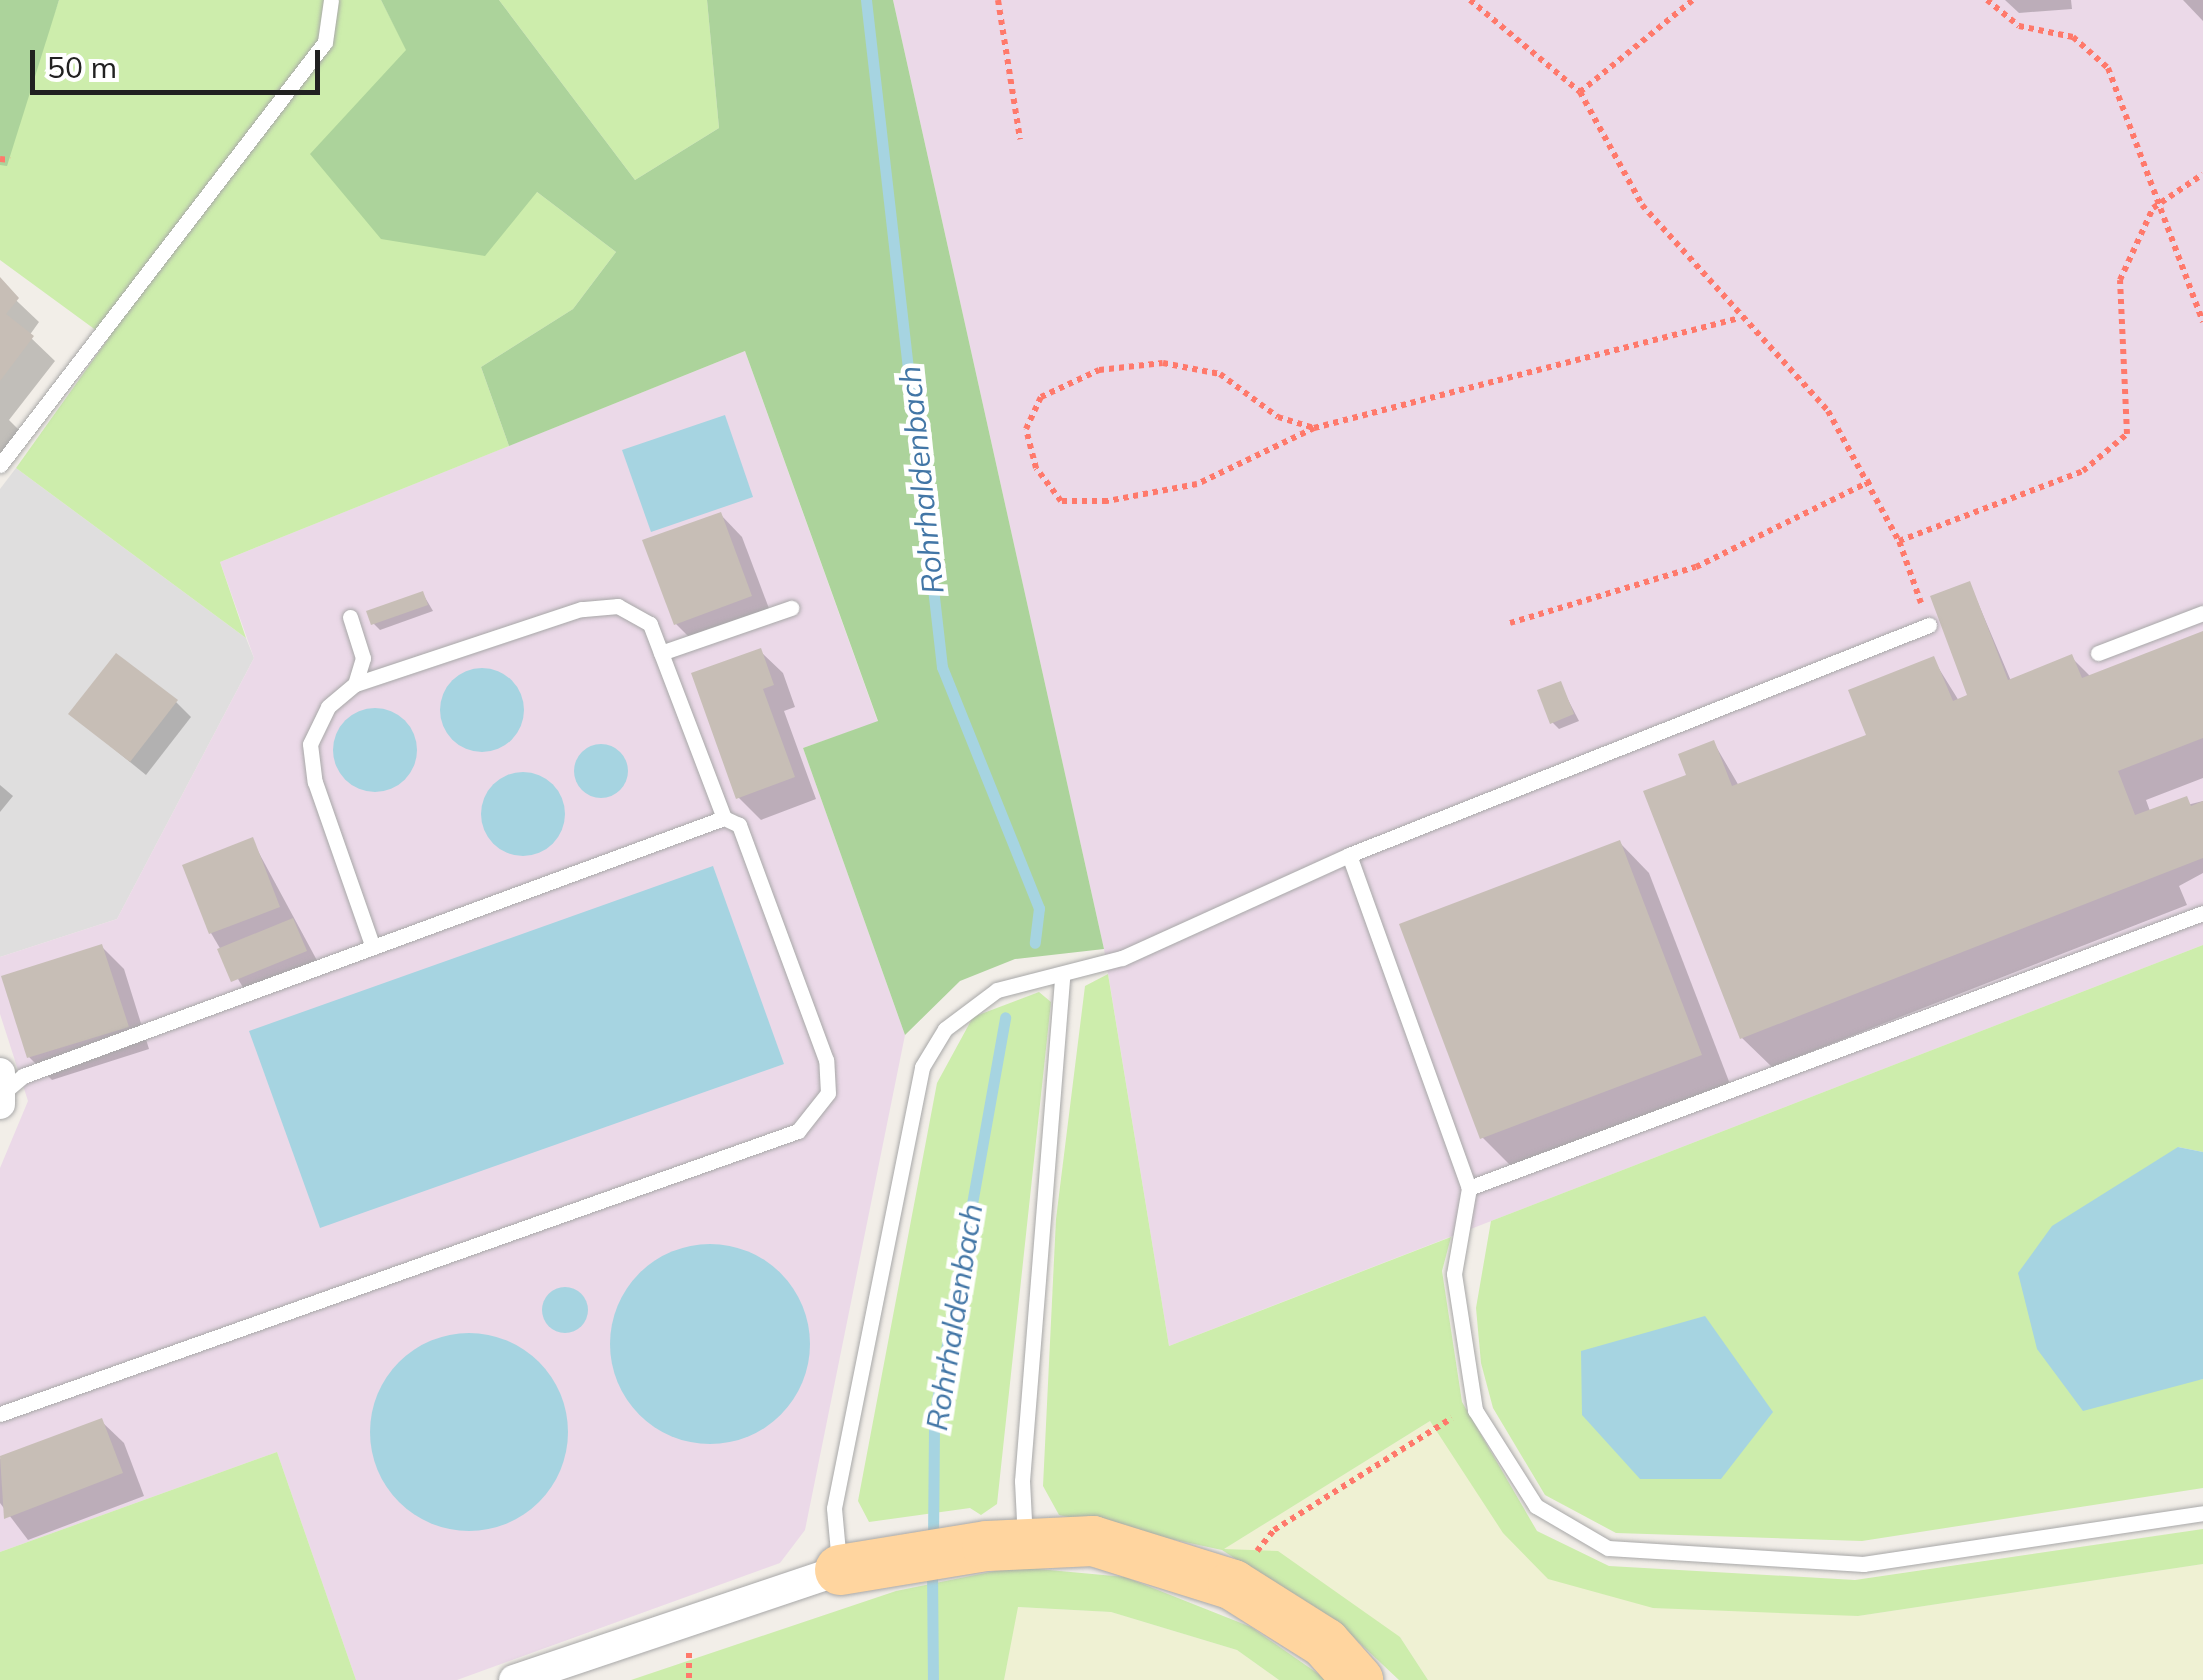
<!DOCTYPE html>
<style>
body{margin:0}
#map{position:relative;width:2203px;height:1680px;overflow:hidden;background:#f2eee8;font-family:Mulish,sans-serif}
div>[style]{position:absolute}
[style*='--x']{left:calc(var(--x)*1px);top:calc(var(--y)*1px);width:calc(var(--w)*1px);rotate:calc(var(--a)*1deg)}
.residential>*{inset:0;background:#dfdede}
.industrial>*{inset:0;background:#ebd9e8}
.farmland>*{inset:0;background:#eff1d3}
.grass>*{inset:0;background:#cdedac}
.forest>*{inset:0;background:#acd39b}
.water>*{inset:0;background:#a6d4e1}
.round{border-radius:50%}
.shadow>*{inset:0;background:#0003}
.stream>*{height:11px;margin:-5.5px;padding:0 5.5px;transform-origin:5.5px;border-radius:5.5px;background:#a6d4e1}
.building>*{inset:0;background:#c7beb6}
.path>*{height:6px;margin-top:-3px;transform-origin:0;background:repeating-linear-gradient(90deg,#ff796b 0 5px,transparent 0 10px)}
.roads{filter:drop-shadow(0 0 2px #a8a8a8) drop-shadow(0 0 2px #a8a8a8)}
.service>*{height:15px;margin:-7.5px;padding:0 7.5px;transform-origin:7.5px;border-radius:7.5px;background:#fff}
.minor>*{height:30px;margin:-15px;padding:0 15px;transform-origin:15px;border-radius:15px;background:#fff}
.primary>*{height:50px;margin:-25px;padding:0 25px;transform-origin:25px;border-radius:25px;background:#ffd59f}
span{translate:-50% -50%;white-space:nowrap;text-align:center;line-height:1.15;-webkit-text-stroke:9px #fff;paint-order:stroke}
.water-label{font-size:30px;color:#4276a6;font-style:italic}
.scale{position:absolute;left:30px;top:50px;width:290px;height:45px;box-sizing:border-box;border:5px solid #212121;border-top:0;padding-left:12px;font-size:30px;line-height:35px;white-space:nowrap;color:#212121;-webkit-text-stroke:8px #fff;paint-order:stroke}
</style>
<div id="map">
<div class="residential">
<i style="clip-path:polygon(16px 468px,246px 638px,254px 658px,117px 919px,0 957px,0 489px)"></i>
</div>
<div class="industrial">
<i style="clip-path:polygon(893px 0,2203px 0,2203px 945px,1169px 1346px,1104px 949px)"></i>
<i style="clip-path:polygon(745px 351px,878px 722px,803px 748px,905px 1035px,805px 1530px,780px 1563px,457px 1680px,356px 1680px,277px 1452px,0 1552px,0 1168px,28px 1101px,0 1014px,0 957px,117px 919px,254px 658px,220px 562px)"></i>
</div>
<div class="farmland">
<i style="clip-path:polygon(1430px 1421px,1548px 1579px,1858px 1616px,2203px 1564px,2203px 1680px,1428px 1680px,1400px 1637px,1222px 1550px)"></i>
<i style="clip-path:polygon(1017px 1607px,1111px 1612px,1237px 1650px,1279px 1680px,1004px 1680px)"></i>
</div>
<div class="grass">
<i style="clip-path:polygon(59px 0,381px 0,407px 50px,311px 154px,537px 192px,616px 252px,573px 309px,481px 367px,509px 446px,220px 562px,246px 638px,16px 468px,108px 339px,0 260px,0 165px)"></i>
<i style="clip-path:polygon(499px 0,707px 0,719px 128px,635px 180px)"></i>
<i style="clip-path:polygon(2203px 945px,2203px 1152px,2178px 1147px,2186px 1382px,2203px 1379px,2203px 1488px,1862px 1541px,1616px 1533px,1545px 1495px,1493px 1408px,1481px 1363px,1476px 1308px,1491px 1221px)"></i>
<i style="clip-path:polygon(1108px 974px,1169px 1346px,1451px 1237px,1442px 1271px,1462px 1402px,1537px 1531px,1609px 1566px,1855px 1580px,2203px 1529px,2203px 1564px,1858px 1616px,1653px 1608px,1548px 1579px,1503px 1533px,1430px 1421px,1224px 1549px,1278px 1551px,1400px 1637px,1428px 1680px,1399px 1680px,1349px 1633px,1222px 1550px,1059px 1515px,1043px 1486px,1056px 1219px,1085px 986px)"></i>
<i style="clip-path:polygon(1039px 992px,1051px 1002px,997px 1504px,981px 1515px,970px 1508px,869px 1522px,858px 1501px,937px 1083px,973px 1017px)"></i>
<i style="clip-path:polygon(277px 1452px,356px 1680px,0 1680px,0 1552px)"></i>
<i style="clip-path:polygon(1015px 1567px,1125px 1577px,1251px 1627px,1327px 1680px,1279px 1680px,1237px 1650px,1111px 1612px,1018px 1607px,1004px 1680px,631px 1680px,896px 1591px)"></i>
</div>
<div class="forest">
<i style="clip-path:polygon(0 0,59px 0,7px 166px,0 165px)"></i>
<i style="clip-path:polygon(381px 0,499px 0,635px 180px,719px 128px,707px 0,893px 0,1104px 949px,1015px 959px,960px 981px,905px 1035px,803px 748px,878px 721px,745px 351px,509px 446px,481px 367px,573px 309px,616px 252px,537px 192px,485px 256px,381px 239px,310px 154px,406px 50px)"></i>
</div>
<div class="water">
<i style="clip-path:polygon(725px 415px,753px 497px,651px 532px,622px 450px)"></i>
<i class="round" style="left:440px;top:668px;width:84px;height:84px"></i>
<i class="round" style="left:333px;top:708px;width:84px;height:84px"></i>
<i class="round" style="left:574px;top:744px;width:54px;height:54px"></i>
<i class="round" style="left:481px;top:772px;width:84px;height:84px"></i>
<i style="clip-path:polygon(713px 866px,784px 1064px,320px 1228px,249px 1031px)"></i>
<i style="clip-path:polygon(2178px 1147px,2203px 1152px,2203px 1379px,2083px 1411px,2037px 1349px,2018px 1273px,2052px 1226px)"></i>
<i class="round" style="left:610px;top:1244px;width:200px;height:200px"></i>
<i class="round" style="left:542px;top:1287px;width:46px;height:46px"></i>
<i style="clip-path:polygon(1705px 1316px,1773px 1412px,1721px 1479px,1640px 1479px,1582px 1415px,1581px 1351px)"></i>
<i class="round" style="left:370px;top:1333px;width:198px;height:198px"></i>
</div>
<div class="shadow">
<i style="clip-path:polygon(2005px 0,2071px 0,2072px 9px,2019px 13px)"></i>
<i style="clip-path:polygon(2203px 0,2203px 21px,2183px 0)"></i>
<i style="clip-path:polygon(0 285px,39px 322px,29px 336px,55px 361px,9px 420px,20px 431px,0 458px)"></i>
<i style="clip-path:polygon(720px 514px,742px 537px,773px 619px,698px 646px,676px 624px)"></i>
<i style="clip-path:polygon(1970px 584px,2011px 681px,2071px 657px,2091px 677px,2203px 634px,2203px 778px,2146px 800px,2151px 814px,2203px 801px,2203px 873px,2179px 886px,2187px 905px,1772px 1067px,1742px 1038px,1689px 776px,1714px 743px,1739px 786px,1869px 736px,1933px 659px,1959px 701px,1972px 696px)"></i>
<i style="clip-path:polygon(423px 594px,433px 611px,380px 630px,373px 623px)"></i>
<i style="clip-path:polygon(760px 651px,783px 673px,795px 707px,784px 711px,816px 799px,761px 820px,738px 797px)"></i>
<i style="clip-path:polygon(1560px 684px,1579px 721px,1559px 729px,1552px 722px)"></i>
<i style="clip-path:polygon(176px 702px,191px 717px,146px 775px,71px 714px)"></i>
<i style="clip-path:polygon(0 785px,13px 796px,0 812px)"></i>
<i style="clip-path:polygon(252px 840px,320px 966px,248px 996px,211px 933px)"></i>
<i style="clip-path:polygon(1620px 843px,1649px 873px,1730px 1084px,1512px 1167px,1482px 1137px)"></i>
<i style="clip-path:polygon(102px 947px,124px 969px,149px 1049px,52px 1080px,29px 1057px)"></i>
<i style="clip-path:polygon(101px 1421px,124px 1443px,144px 1496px,28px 1540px,0 1503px,0 1459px)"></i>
</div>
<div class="stream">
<i style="--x:866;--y:0;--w:671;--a:83.5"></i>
<i style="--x:942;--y:667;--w:260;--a:68.1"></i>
<i style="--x:1039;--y:908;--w:35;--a:97"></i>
<i style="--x:933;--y:1541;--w:124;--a:-89.5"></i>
<i style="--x:934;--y:1417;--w:406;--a:-79.9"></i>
<i style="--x:932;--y:1569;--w:111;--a:89.5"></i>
</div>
<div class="building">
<i style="clip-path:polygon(0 277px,19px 298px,6px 314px,34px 336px,0 381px)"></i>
<i style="clip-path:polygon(721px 512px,752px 596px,674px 625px,642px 540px)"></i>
<i style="clip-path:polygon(1970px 581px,2008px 680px,2072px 654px,2082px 678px,2203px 631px,2203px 738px,2118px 771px,2135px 815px,2187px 796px,2191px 806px,2203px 801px,2203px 858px,1740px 1039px,1643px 791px,1686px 775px,1678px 754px,1714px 740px,1732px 786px,1866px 735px,1848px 690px,1934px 656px,1953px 701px,1967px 695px,1930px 596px)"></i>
<i style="clip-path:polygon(423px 591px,428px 605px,371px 625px,366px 611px)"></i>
<i style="clip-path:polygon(761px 648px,774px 685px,763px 689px,795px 777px,736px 799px,691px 673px)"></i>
<i style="clip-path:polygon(116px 653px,178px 700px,130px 762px,68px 714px)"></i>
<i style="clip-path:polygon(1561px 681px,1574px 714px,1550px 724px,1537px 690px)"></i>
<i style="clip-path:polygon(253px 837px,280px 907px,209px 934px,182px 865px)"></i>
<i style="clip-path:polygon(1620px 840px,1702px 1055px,1480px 1139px,1399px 924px)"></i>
<i style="clip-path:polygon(293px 918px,307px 951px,231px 982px,217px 949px)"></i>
<i style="clip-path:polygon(102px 944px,129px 1027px,27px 1058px,1px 976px)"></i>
<i style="clip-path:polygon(102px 1418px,123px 1473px,4px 1519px,0 1456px)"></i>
</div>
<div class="path">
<i style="--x:998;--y:0;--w:141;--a:81"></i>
<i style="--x:1470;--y:0;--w:143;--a:39.9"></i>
<i style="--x:1580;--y:92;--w:129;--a:61.2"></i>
<i style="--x:1642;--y:205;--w:278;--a:47.9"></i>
<i style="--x:1828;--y:411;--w:148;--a:61.4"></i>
<i style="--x:1987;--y:0;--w:41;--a:39.1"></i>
<i style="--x:2019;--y:26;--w:55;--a:11.5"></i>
<i style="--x:2073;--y:37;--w:47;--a:41.5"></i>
<i style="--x:2108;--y:68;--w:271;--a:69.5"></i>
<i style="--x:1580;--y:92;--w:146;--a:-39.2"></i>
<i style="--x:0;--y:159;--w:10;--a:6"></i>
<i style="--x:1314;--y:428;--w:130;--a:154.4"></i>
<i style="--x:1197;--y:484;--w:92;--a:169.3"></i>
<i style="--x:1107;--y:501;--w:46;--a:180"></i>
<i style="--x:1061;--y:501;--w:41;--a:-127.1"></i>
<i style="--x:1036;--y:468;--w:40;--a:-104.4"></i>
<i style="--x:1026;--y:429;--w:35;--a:-65"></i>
<i style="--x:1041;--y:397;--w:64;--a:-25"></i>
<i style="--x:1099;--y:370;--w:64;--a:-6.2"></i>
<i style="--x:1163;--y:363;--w:58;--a:10.9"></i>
<i style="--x:1220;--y:374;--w:72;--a:36.6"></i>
<i style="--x:1278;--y:417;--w:38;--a:17"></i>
<i style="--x:1314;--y:428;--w:439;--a:-14.5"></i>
<i style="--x:1921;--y:603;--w:66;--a:-109.5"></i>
<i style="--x:1899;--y:541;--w:197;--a:-20.8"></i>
<i style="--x:2083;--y:471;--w:57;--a:-40.1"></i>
<i style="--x:2127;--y:434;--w:154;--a:-92.6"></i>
<i style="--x:2120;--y:280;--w:79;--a:-65.4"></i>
<i style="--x:2153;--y:208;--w:60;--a:-34.2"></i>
<i style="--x:1510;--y:623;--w:194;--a:-16.8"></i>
<i style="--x:1696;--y:567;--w:195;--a:-26.2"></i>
<i style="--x:1257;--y:1551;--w:27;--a:-51"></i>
<i style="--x:1274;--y:1530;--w:210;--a:-32.2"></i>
<i style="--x:689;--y:1653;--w:27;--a:90"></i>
</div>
<div class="roads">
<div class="service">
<i style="--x:0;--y:465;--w:533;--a:-52.46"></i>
<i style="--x:325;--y:42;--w:42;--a:-81.9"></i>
<i style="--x:350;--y:617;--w:43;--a:72.4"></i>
<i style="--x:363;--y:658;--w:27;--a:107"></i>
<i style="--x:661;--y:653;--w:138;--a:-19.1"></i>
<i style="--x:2098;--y:653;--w:112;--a:-20.9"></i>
<i style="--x:1349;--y:855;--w:624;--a:-21.63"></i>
<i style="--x:4;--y:1092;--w:25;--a:-40"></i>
<i style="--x:23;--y:1076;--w:747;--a:-20.21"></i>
<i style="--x:724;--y:818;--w:208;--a:-110.9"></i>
<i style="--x:650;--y:624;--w:37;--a:-151"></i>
<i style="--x:618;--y:606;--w:37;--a:175"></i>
<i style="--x:581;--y:609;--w:238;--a:161.6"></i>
<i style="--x:355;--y:684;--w:35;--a:140"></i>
<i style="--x:328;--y:707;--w:41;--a:115.9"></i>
<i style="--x:310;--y:744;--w:38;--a:83"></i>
<i style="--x:315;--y:782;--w:173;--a:70.7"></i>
<i style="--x:1469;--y:1188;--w:784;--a:-20.54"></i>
<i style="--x:0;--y:1414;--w:847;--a:-19.53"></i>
<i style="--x:798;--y:1131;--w:48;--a:-51.7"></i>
<i style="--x:828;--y:1093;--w:33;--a:-93"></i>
<i style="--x:826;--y:1060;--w:251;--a:-110.3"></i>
<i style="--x:739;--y:825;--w:17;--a:-155"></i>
<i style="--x:1025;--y:1540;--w:59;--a:-92.9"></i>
<i style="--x:1022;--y:1481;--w:504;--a:-85.44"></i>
<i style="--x:839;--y:1563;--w:55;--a:-95.2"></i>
<i style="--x:834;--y:1508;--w:450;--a:-78.7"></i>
<i style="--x:922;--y:1067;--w:44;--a:-58.8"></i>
<i style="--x:945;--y:1029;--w:65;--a:-36.9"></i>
<i style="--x:997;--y:990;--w:129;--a:-14.4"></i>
<i style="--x:1122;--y:958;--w:249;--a:-24.4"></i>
<i style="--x:1349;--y:855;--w:354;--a:70.2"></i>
<i style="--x:1469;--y:1188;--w:87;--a:99.9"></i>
<i style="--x:1454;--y:1274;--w:138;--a:81.2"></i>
<i style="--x:1475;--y:1410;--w:114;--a:57.6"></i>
<i style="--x:1536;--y:1506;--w:83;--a:30.3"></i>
<i style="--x:1608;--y:1548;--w:256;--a:3.6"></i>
<i style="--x:1863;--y:1564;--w:344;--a:-8.5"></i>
</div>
<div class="minor">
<i style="--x:0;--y:1073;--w:31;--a:90"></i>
<i style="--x:514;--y:1680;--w:344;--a:-18.6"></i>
</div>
<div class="primary">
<i style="--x:840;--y:1570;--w:149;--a:-9.3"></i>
<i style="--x:987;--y:1546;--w:106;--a:-2.7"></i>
<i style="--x:1093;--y:1541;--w:147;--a:17.4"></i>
<i style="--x:1233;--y:1585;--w:109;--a:32.2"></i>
<i style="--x:1325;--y:1643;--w:50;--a:48.3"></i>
</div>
</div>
<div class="water-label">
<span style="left:921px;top:480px;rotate:-96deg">Rohrhaldenbach</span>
<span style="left:954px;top:1317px;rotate:-81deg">Rohrhaldenbach</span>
</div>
<div class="scale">50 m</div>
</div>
